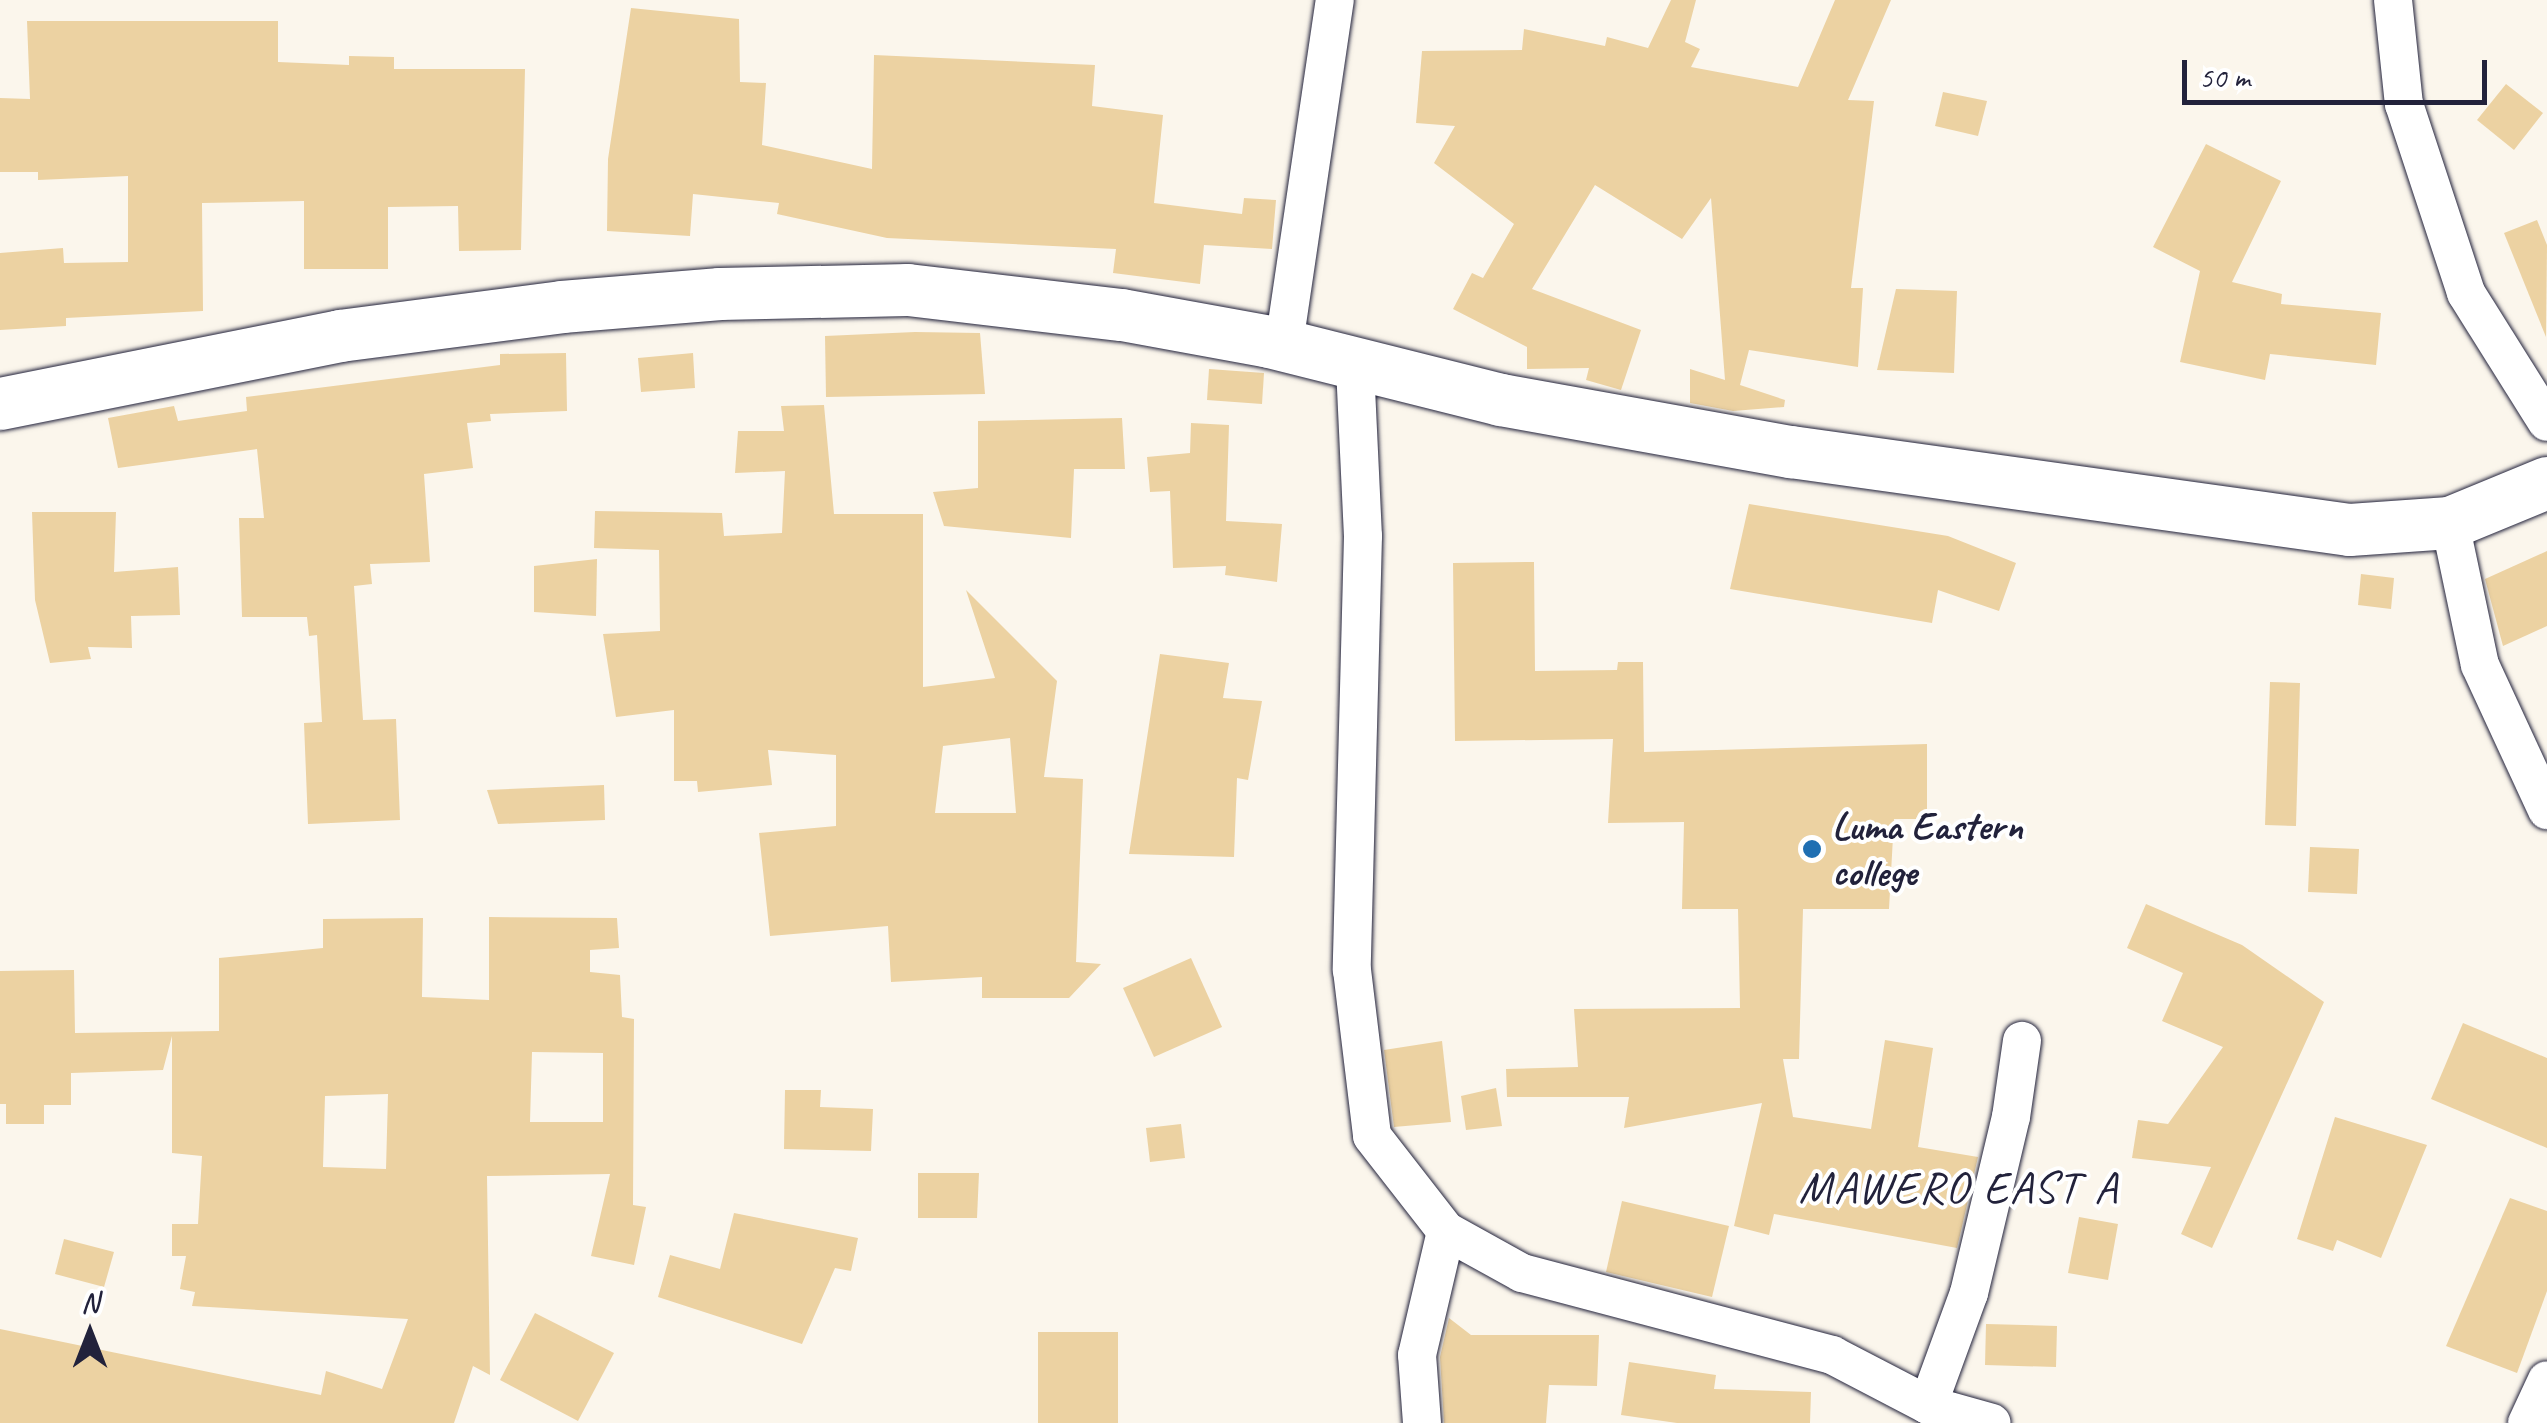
<!DOCTYPE html>
<style>
body{margin:0}
#map{position:relative;width:2547px;height:1423px;overflow:hidden;background:#fbf6ec;font-family:Caveat,sans-serif}
div>[style]{position:absolute}
[style*='--x']{left:calc(var(--x)*1px);top:calc(var(--y)*1px);width:calc(var(--w)*1px);rotate:calc(var(--a)*1deg)}
.building>*{inset:0;background:#ecd2a2}
.roads{filter:drop-shadow(0 0 2px #22223b) drop-shadow(0 0 2px #22223b)}
.street>*{height:38px;margin:-19px;padding:0 19px;transform-origin:19px;border-radius:19px;background:#fff}
.secondary>*{height:52px;margin:-26px;padding:0 26px;transform-origin:26px;border-radius:26px;background:#fff}
.dots>*{width:28px;height:28px;translate:-50% -50%;box-sizing:border-box;border:5px solid #fff;border-radius:50%}
span{translate:-50% -50%;white-space:nowrap;text-align:center;line-height:1.15;-webkit-text-stroke:8px #fff;paint-order:stroke}
.poi-label{font-size:40px;color:#22223b;font-weight:700}
.left{translate:0 -50%;text-align:left}
.quarter-label{font-size:45px;color:#22223b;letter-spacing:2.5px}
.north{position:absolute;left:40px;top:1283px;width:100px;height:100px;-webkit-text-stroke:8px #fff;paint-order:stroke;rotate:0deg;font-size:28px;font-weight:700;line-height:40px;text-align:center;color:#22223b}
.north::after{content:'';display:block;margin:auto;width:35px;height:45px;background:#22223b;clip-path:polygon(50% 0,100% 100%,50% 72%,0 100%)}
.scale{position:absolute;left:2182px;top:60px;width:305px;height:45px;box-sizing:border-box;border:5px solid #22223b;border-top:0;padding-left:12px;font-size:30px;line-height:35px;white-space:nowrap;color:#22223b;-webkit-text-stroke:8px #fff;paint-order:stroke}
</style>
<div id="map">
<div class="building">
<i style="clip-path:polygon(1671px 0,1696px 0,1685px 42px,1700px 49px,1691px 67px,1798px 87px,1835px 0,1891px 0,1848px 100px,1874px 101px,1851px 288px,1863px 288px,1858px 367px,1749px 350px,1740px 385px,1785px 400px,1784px 407px,1733px 411px,1690px 403px,1690px 369px,1725px 380px,1711px 198px,1682px 239px,1595px 185px,1532px 289px,1641px 330px,1621px 390px,1586px 380px,1589px 368px,1527px 369px,1527px 347px,1453px 309px,1472px 273px,1483px 278px,1514px 224px,1434px 163px,1455px 126px,1416px 123px,1422px 51px,1522px 50px,1524px 29px,1605px 46px,1607px 37px,1648px 48px)"></i>
<i style="clip-path:polygon(631px 8px,739px 19px,740px 82px,766px 83px,762px 145px,872px 169px,874px 55px,1095px 65px,1092px 106px,1163px 115px,1154px 203px,1242px 214px,1244px 198px,1276px 200px,1272px 249px,1204px 245px,1200px 284px,1113px 273px,1116px 249px,887px 238px,777px 214px,779px 203px,693px 194px,690px 236px,607px 231px,608px 159px)"></i>
<i style="clip-path:polygon(27px 21px,278px 21px,278px 62px,349px 65px,349px 56px,394px 57px,394px 69px,525px 69px,521px 250px,459px 251px,458px 206px,388px 207px,388px 269px,304px 269px,304px 201px,202px 203px,203px 311px,66px 318px,66px 326px,0 330px,0 253px,63px 248px,64px 263px,128px 262px,128px 176px,38px 180px,38px 172px,0 172px,0 98px,30px 99px)"></i>
<i style="clip-path:polygon(2506px 84px,2543px 113px,2514px 150px,2477px 120px)"></i>
<i style="clip-path:polygon(1943px 92px,1987px 101px,1978px 136px,1935px 126px)"></i>
<i style="clip-path:polygon(2206px 144px,2281px 181px,2232px 282px,2282px 294px,2281px 304px,2381px 313px,2376px 365px,2270px 354px,2265px 380px,2180px 362px,2200px 271px,2153px 247px)"></i>
<i style="clip-path:polygon(2537px 220px,2547px 245px,2546px 337px,2504px 233px)"></i>
<i style="clip-path:polygon(1896px 289px,1957px 291px,1954px 373px,1877px 370px)"></i>
<i style="clip-path:polygon(915px 332px,980px 333px,985px 394px,826px 397px,825px 336px)"></i>
<i style="clip-path:polygon(566px 353px,567px 411px,490px 414px,491px 421px,467px 423px,473px 468px,424px 474px,430px 562px,370px 564px,372px 584px,354px 586px,363px 720px,396px 719px,400px 820px,308px 824px,304px 723px,322px 722px,317px 635px,309px 636px,307px 617px,242px 617px,239px 518px,264px 518px,257px 449px,118px 468px,108px 418px,174px 406px,178px 421px,247px 411px,246px 397px,500px 365px,500px 354px)"></i>
<i style="clip-path:polygon(693px 353px,695px 388px,641px 392px,638px 358px)"></i>
<i style="clip-path:polygon(1209px 369px,1264px 373px,1262px 404px,1207px 400px)"></i>
<i style="clip-path:polygon(evenodd,824px 405px,834px 514px,923px 514px,923px 687px,995px 678px,966px 590px,1057px 681px,1044px 777px,1083px 779px,1076px 962px,1101px 964px,1069px 998px,982px 998px,982px 977px,891px 982px,888px 926px,770px 936px,759px 833px,836px 826px,836px 755px,768px 750px,772px 785px,698px 792px,697px 781px,674px 781px,674px 710px,616px 717px,603px 634px,660px 631px,659px 550px,594px 548px,595px 511px,722px 513px,724px 536px,782px 533px,785px 471px,735px 473px,738px 431px,784px 431px,781px 406px,824px 405px,1010px 738px,1016px 813px,935px 813px,943px 746px,1010px 738px)"></i>
<i style="clip-path:polygon(1122px 418px,1125px 469px,1074px 469px,1071px 538px,944px 526px,933px 492px,978px 488px,978px 421px)"></i>
<i style="clip-path:polygon(1191px 423px,1229px 425px,1226px 521px,1282px 524px,1277px 582px,1225px 575px,1226px 566px,1173px 568px,1170px 491px,1150px 492px,1147px 457px,1190px 453px)"></i>
<i style="clip-path:polygon(1749px 504px,1948px 536px,2016px 563px,1999px 611px,1938px 590px,1932px 623px,1730px 589px)"></i>
<i style="clip-path:polygon(32px 512px,116px 512px,114px 572px,178px 567px,180px 615px,131px 616px,132px 648px,88px 647px,91px 659px,50px 663px,35px 600px)"></i>
<i style="clip-path:polygon(2547px 551px,2547px 626px,2503px 646px,2485px 579px)"></i>
<i style="clip-path:polygon(597px 559px,596px 616px,534px 612px,534px 566px)"></i>
<i style="clip-path:polygon(1534px 562px,1535px 671px,1617px 670px,1618px 662px,1643px 662px,1644px 752px,1927px 744px,1927px 819px,1894px 819px,1889px 909px,1803px 909px,1799px 1059px,1783px 1059px,1793px 1117px,1871px 1129px,1885px 1040px,1933px 1048px,1918px 1147px,1978px 1157px,1957px 1248px,1774px 1214px,1769px 1235px,1734px 1226px,1762px 1103px,1624px 1128px,1629px 1097px,1507px 1097px,1506px 1069px,1578px 1067px,1574px 1009px,1740px 1008px,1738px 909px,1682px 909px,1684px 822px,1608px 823px,1613px 739px,1455px 741px,1453px 563px)"></i>
<i style="clip-path:polygon(2361px 574px,2394px 578px,2391px 609px,2358px 605px)"></i>
<i style="clip-path:polygon(1160px 654px,1229px 663px,1223px 698px,1262px 701px,1248px 780px,1237px 778px,1234px 857px,1129px 854px)"></i>
<i style="clip-path:polygon(2270px 682px,2300px 683px,2296px 826px,2265px 825px)"></i>
<i style="clip-path:polygon(604px 785px,605px 820px,498px 824px,487px 790px)"></i>
<i style="clip-path:polygon(2310px 847px,2359px 849px,2357px 894px,2308px 892px)"></i>
<i style="clip-path:polygon(2146px 904px,2242px 945px,2324px 1002px,2212px 1248px,2181px 1234px,2211px 1167px,2132px 1158px,2138px 1120px,2168px 1124px,2223px 1047px,2162px 1021px,2183px 973px,2127px 948px)"></i>
<i style="clip-path:polygon(evenodd,489px 917px,617px 918px,619px 948px,590px 950px,590px 972px,620px 975px,622px 1017px,634px 1019px,633px 1205px,646px 1207px,634px 1265px,591px 1256px,610px 1174px,487px 1176px,490px 1375px,473px 1366px,454px 1423px,0 1423px,0 1329px,321px 1395px,326px 1371px,382px 1389px,408px 1319px,192px 1306px,195px 1292px,180px 1289px,186px 1256px,172px 1256px,172px 1224px,198px 1224px,202px 1156px,172px 1153px,172px 1036px,163px 1070px,71px 1073px,71px 1105px,44px 1105px,44px 1124px,6px 1124px,6px 1104px,0 1104px,0 971px,74px 970px,75px 1033px,219px 1031px,219px 958px,323px 948px,323px 919px,423px 918px,422px 997px,489px 1000px,489px 917px,532px 1052px,603px 1053px,603px 1122px,530px 1122px,532px 1052px,489px 917px,388px 1094px,386px 1169px,323px 1167px,325px 1096px,388px 1094px)"></i>
<i style="clip-path:polygon(1191px 958px,1222px 1027px,1154px 1057px,1123px 988px)"></i>
<i style="clip-path:polygon(2463px 1023px,2547px 1058px,2547px 1148px,2431px 1099px)"></i>
<i style="clip-path:polygon(1442px 1041px,1451px 1122px,1394px 1127px,1384px 1050px)"></i>
<i style="clip-path:polygon(1496px 1088px,1502px 1126px,1466px 1130px,1461px 1096px)"></i>
<i style="clip-path:polygon(785px 1090px,821px 1090px,820px 1107px,873px 1109px,871px 1151px,784px 1149px)"></i>
<i style="clip-path:polygon(2335px 1117px,2427px 1145px,2381px 1258px,2337px 1240px,2333px 1251px,2297px 1239px)"></i>
<i style="clip-path:polygon(1181px 1124px,1185px 1158px,1150px 1162px,1146px 1128px)"></i>
<i style="clip-path:polygon(918px 1173px,979px 1173px,977px 1218px,918px 1218px)"></i>
<i style="clip-path:polygon(2510px 1198px,2547px 1211px,2547px 1291px,2517px 1373px,2446px 1346px)"></i>
<i style="clip-path:polygon(1622px 1201px,1729px 1226px,1712px 1297px,1606px 1272px)"></i>
<i style="clip-path:polygon(734px 1213px,858px 1238px,851px 1271px,835px 1268px,802px 1344px,658px 1297px,670px 1255px,720px 1269px)"></i>
<i style="clip-path:polygon(2079px 1217px,2118px 1224px,2108px 1280px,2068px 1273px)"></i>
<i style="clip-path:polygon(64px 1239px,114px 1252px,104px 1287px,55px 1274px)"></i>
<i style="clip-path:polygon(535px 1313px,614px 1353px,578px 1421px,500px 1380px)"></i>
<i style="clip-path:polygon(1449px 1318px,1471px 1335px,1599px 1335px,1597px 1386px,1549px 1385px,1546px 1423px,1444px 1423px,1440px 1357px)"></i>
<i style="clip-path:polygon(1986px 1324px,2057px 1326px,2056px 1367px,1985px 1365px)"></i>
<i style="clip-path:polygon(1038px 1332px,1118px 1332px,1118px 1423px,1038px 1423px)"></i>
<i style="clip-path:polygon(1629px 1362px,1716px 1375px,1714px 1389px,1811px 1392px,1810px 1423px,1677px 1423px,1621px 1415px)"></i>
</div>
<div class="roads">
<div class="street">
<i style="--x:2393;--y:0;--w:105;--a:84"></i>
<i style="--x:2404;--y:104;--w:199;--a:71.8"></i>
<i style="--x:2466;--y:293;--w:152;--a:57.9"></i>
<i style="--x:1284;--y:344;--w:348;--a:-81.6"></i>
<i style="--x:1355;--y:367;--w:169;--a:87.3"></i>
<i style="--x:1363;--y:536;--w:434;--a:91.5"></i>
<i style="--x:1352;--y:970;--w:167;--a:83.1"></i>
<i style="--x:1372;--y:1136;--w:120;--a:52.1"></i>
<i style="--x:1446;--y:1231;--w:87;--a:28.9"></i>
<i style="--x:1522;--y:1273;--w:321;--a:14.8"></i>
<i style="--x:1832;--y:1355;--w:108;--a:27.5"></i>
<i style="--x:1928;--y:1405;--w:66;--a:15.7"></i>
<i style="--x:2450;--y:523;--w:145;--a:78.1"></i>
<i style="--x:2480;--y:665;--w:160;--a:65.2"></i>
<i style="--x:1928;--y:1405;--w:119;--a:-69.9"></i>
<i style="--x:1969;--y:1293;--w:181;--a:-76.6"></i>
<i style="--x:2011;--y:1117;--w:77;--a:-81.8"></i>
<i style="--x:1422;--y:1423;--w:68;--a:-94.2"></i>
<i style="--x:1417;--y:1355;--w:127;--a:-76.8"></i>
<i style="--x:2527;--y:1423;--w:47;--a:-65.1"></i>
</div>
<div class="secondary">
<i style="--x:0;--y:404;--w:347;--a:-11.3"></i>
<i style="--x:340;--y:336;--w:224;--a:-7.4"></i>
<i style="--x:562;--y:307;--w:159;--a:-4.7"></i>
<i style="--x:720;--y:294;--w:188;--a:-1.2"></i>
<i style="--x:908;--y:290;--w:215;--a:6.7"></i>
<i style="--x:1122;--y:315;--w:150;--a:10.3"></i>
<i style="--x:1270;--y:342;--w:238;--a:14.1"></i>
<i style="--x:1501;--y:400;--w:295;--a:10.2"></i>
<i style="--x:1791;--y:452;--w:564;--a:7.94"></i>
<i style="--x:2350;--y:530;--w:100;--a:-4"></i>
<i style="--x:2450;--y:523;--w:105;--a:-22.4"></i>
</div>
</div>
<div class="dots">
<i style="left:1812px;top:849px;background:#1f6fb2"></i>
</div>
<div class="poi-label">
<span class="left" style="left:1832px;top:849px">Luma Eastern<br>college</span>
</div>
<div class="quarter-label">
<span style="left:1959px;top:1188px">MAWERO EAST A</span>
</div>
<div class="north">N</div>
<div class="scale">50 m</div>
</div>
